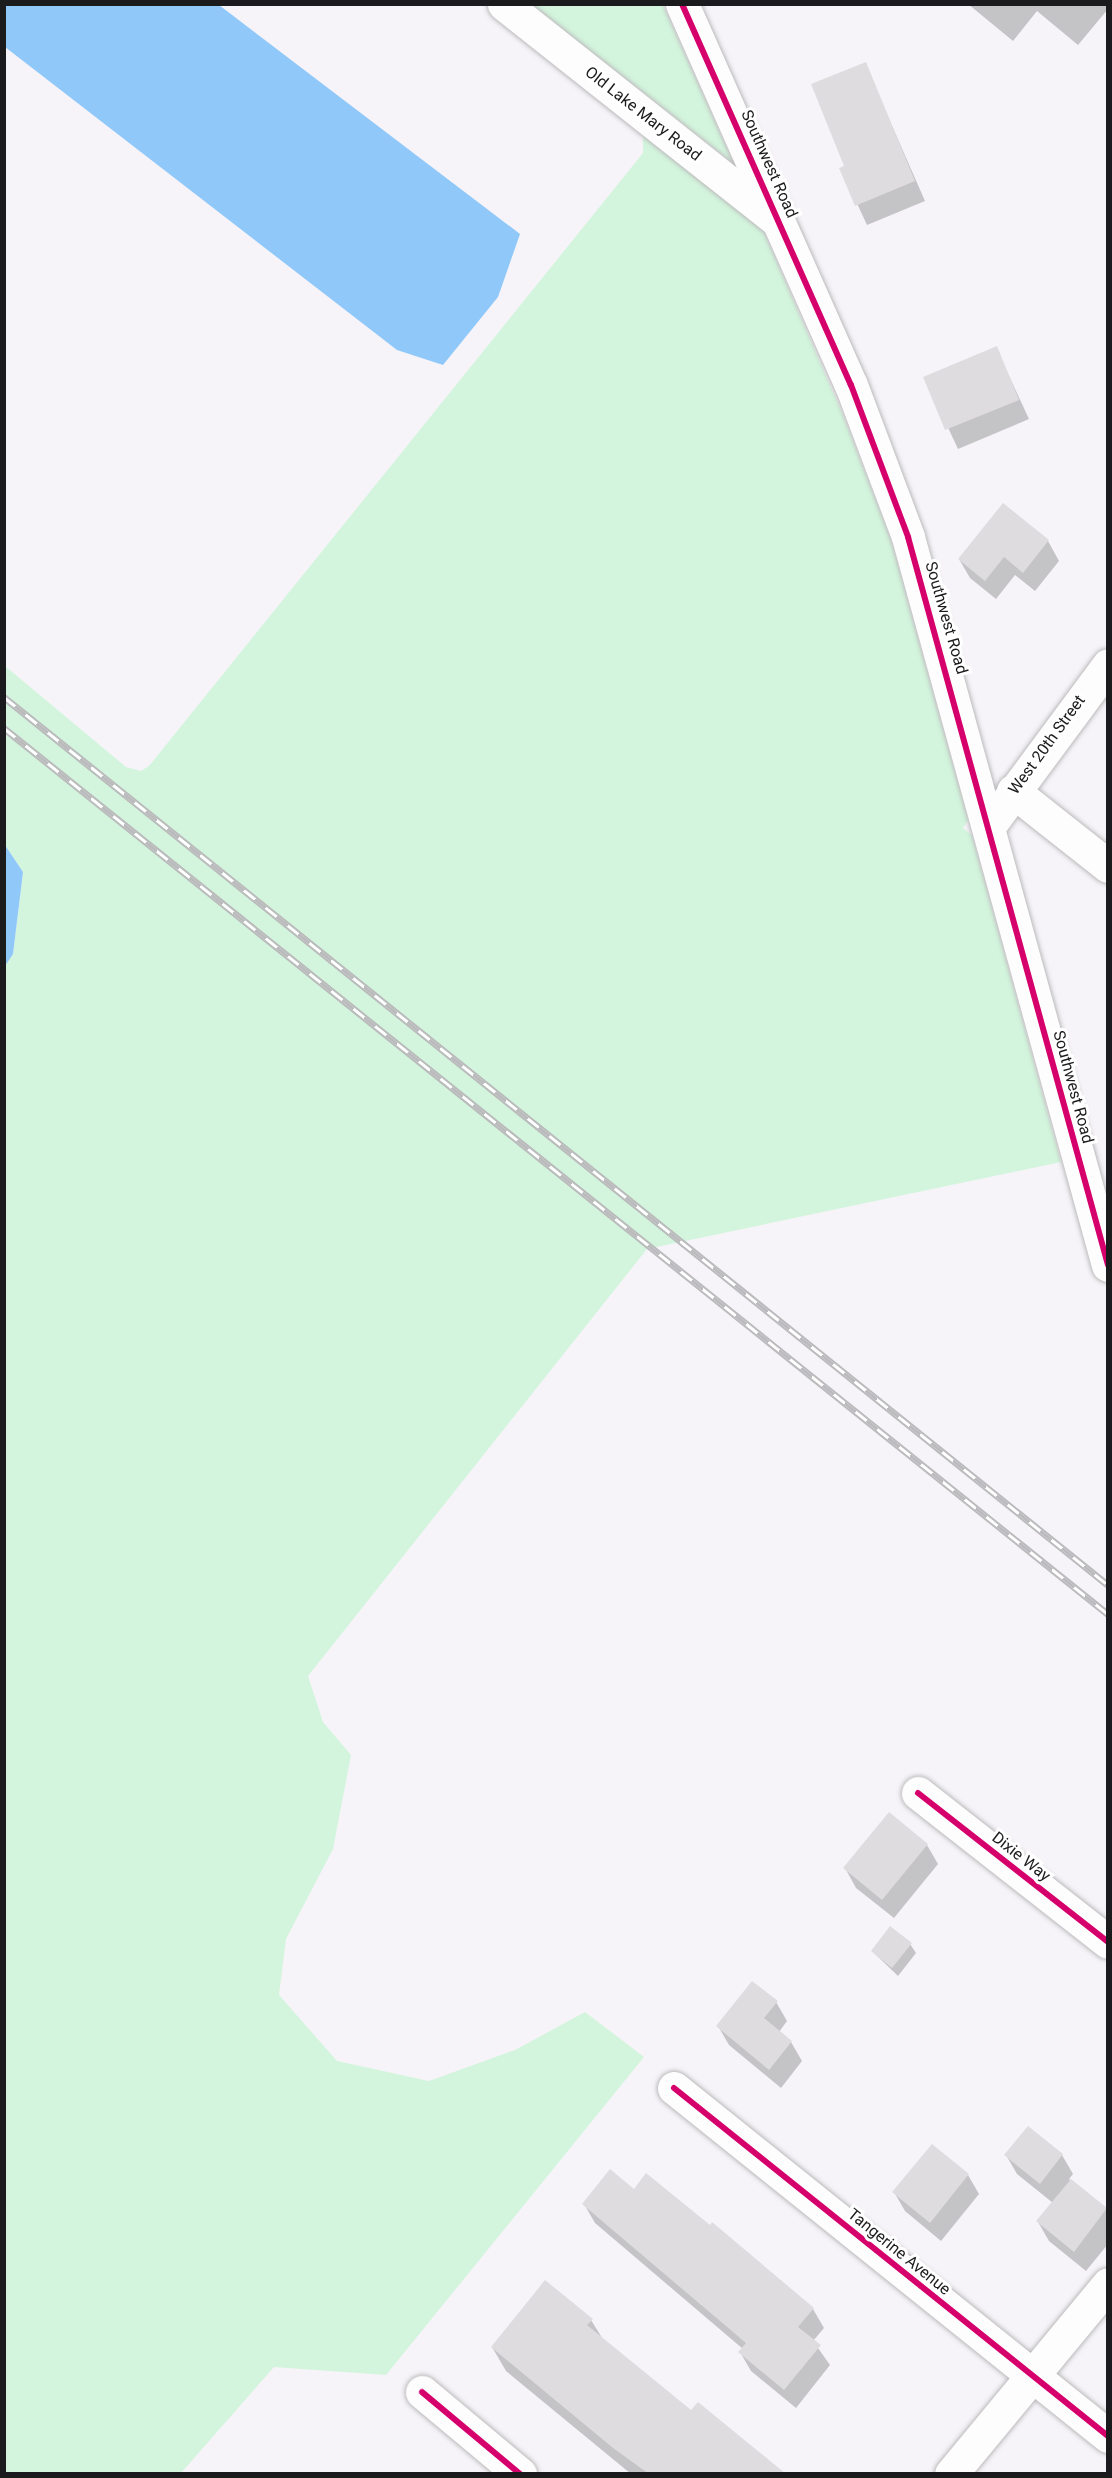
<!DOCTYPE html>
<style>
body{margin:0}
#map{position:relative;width:1112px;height:2478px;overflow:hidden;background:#f6f4f8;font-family:Roboto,sans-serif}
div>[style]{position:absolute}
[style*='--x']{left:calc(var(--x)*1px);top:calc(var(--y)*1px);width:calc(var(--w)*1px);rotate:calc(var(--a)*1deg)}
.green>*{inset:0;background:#d3f5dd}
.water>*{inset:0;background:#90c8f9}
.shadow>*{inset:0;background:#0003}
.building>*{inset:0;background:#dedcde}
.roads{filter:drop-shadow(0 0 2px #bbbabc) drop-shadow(0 0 2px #bbbabc)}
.minor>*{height:33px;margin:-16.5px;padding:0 16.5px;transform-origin:16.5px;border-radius:16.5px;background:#fefdfe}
.rail>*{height:7px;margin-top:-3.5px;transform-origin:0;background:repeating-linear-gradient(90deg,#fff 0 14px,#bbbabc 0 28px);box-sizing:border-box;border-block:2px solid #bbbabc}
.cycleway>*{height:6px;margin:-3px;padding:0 3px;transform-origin:3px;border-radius:3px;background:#d6006c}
span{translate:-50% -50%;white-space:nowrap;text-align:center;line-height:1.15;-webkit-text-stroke:6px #fff;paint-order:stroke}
.street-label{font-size:16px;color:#1b1a1c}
.frame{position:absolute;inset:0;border:6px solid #1b1a1c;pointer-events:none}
</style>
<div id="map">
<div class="green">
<i style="clip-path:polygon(532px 5px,663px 5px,734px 164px)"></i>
<i style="clip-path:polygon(643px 136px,763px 230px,843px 415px,891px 540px,968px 820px,963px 828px,972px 835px,1061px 1162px,647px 1249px,308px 1676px,323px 1722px,351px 1755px,333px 1849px,286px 1939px,279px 1995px,337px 2061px,429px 2081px,515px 2050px,585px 2012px,644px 2057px,386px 2375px,274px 2367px,181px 2473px,5px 2473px,4px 966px,13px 954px,23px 872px,5px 845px,5px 666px,126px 767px,141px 771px,149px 766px,643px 153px)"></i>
</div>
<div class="water">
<i style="clip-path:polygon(4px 5px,219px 5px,520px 234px,498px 297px,443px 365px,397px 350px,5px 47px)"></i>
<i style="clip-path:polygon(5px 845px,23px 872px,13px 954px,5px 966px)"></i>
</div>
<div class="shadow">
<i style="clip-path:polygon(968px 4px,1108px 4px,1108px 9px,1078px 45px,1037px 11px,1013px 41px)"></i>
<i style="clip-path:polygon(865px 64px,925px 201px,867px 225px,841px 169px,846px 167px)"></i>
<i style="clip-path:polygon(996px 348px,1029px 419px,958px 449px,925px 378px)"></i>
<i style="clip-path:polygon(1003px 505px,1048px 541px,1059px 561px,1035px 591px,1015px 575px,996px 599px,970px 578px,959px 559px)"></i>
<i style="clip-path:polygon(927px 1845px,938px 1864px,894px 1918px,856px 1888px,845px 1868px)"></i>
<i style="clip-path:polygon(910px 1944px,916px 1953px,898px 1976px,872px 1951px)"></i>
<i style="clip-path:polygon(776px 2002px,787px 2021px,779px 2032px,791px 2042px,802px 2061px,781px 2088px,729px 2045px,718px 2026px)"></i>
<i style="clip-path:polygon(1028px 2128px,1062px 2155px,1073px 2174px,1069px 2179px,1108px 2210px,1108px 2244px,1086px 2271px,1049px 2241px,1038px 2222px,1053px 2203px,1017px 2174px,1006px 2155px)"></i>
<i style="clip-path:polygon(968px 2175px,979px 2194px,941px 2241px,905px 2211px,894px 2192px)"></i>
<i style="clip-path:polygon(634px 2191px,813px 2309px,824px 2328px,813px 2341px,830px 2365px,796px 2408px,751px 2371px,740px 2352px,743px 2349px,595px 2223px,584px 2204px)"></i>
<i style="clip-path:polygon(591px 2320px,604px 2341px,691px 2412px,784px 2474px,631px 2474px,506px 2371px,492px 2347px)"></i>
</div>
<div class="building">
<i style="clip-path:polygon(866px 62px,915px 181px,855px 206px,839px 168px,844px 166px,811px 84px)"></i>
<i style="clip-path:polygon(997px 346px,1019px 400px,945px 430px,923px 377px)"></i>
<i style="clip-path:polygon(1003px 503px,1049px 540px,1023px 573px,1004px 557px,985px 581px,958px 559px)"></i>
<i style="clip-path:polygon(889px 1812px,928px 1844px,882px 1900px,843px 1868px)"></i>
<i style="clip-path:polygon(890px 1926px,912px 1943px,892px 1968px,871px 1951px)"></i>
<i style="clip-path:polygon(752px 1981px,778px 2001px,764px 2018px,792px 2041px,769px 2070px,716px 2026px)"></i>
<i style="clip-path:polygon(1028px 2126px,1063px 2154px,1040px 2184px,1004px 2155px)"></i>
<i style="clip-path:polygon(932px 2144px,969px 2174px,930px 2223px,892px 2192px)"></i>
<i style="clip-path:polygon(610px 2169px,634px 2189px,646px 2173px,710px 2225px,712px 2222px,814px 2308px,798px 2327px,821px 2345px,784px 2390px,738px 2352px,746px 2343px,582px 2204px)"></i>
<i style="clip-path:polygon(1071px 2179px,1107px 2208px,1074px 2252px,1036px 2221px)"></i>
<i style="clip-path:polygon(545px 2280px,593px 2319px,587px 2325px,691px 2410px,698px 2402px,786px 2474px,649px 2474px,613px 2448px,491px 2347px)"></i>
</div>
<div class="roads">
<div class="minor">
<i style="--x:504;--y:4;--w:348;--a:38.4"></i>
<i style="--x:682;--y:4;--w:417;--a:66.1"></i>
<i style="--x:851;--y:385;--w:162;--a:69.4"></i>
<i style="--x:908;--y:537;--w:755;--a:74.64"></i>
<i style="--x:1013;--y:791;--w:121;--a:38.3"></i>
<i style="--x:989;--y:826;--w:200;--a:-53.5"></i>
<i style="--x:918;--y:1793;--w:241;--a:38.1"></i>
<i style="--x:674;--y:2088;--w:556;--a:38.72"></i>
<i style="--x:422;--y:2392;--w:128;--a:39.9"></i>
<i style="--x:951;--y:2474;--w:246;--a:-50.4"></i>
</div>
</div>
<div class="rail">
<i style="--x:4;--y:697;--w:1417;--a:38.81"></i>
<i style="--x:4;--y:728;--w:1416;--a:38.75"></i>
</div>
<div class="cycleway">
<i style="--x:682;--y:4;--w:417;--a:66.1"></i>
<i style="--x:851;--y:385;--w:162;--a:69.4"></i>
<i style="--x:908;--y:537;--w:755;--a:74.64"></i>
<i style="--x:918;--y:1793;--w:241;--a:38.1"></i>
<i style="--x:674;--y:2088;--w:556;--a:38.72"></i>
<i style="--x:422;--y:2392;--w:128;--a:39.9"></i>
</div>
<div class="street-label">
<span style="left:643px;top:114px;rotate:38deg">Old Lake Mary Road</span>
<span style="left:769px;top:164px;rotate:66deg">Southwest Road</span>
<span style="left:946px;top:618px;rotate:74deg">Southwest Road</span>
<span style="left:1047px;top:745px;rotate:-54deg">West 20th Street</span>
<span style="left:1073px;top:1087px;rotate:75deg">Southwest Road</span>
<span style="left:1021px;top:1857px;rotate:38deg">Dixie Way</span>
<span style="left:899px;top:2252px;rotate:39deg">Tangerine Avenue</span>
</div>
<div class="frame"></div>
</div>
